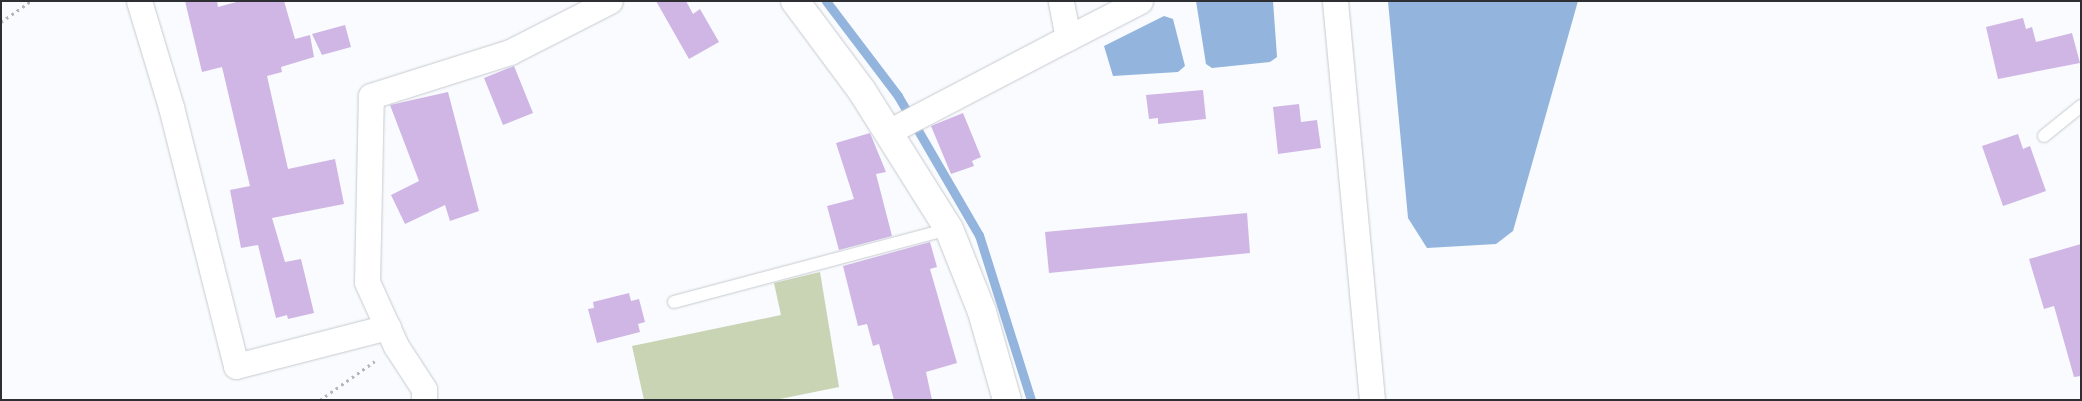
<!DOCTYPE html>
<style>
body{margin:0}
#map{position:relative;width:2082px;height:401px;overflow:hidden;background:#f9fbfe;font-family:Ubuntu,sans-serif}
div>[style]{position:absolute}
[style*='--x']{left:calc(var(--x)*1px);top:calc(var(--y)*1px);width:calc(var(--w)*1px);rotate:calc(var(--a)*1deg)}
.green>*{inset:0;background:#c8d4b3}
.water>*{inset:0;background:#92b4dd}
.stream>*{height:9px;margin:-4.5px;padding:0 4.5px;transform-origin:4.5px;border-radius:4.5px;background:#92b4dd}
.building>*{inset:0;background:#cfb6e5}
.path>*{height:3px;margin-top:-1.5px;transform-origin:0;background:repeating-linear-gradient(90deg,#b4b6b9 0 2.5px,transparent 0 6.5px)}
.roads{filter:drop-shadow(0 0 1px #c6cacf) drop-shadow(0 0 1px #c6cacf)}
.service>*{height:12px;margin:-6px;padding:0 6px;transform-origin:6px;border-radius:6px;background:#fff}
.minor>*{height:25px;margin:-12.5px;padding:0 12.5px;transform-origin:12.5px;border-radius:12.5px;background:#fff}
.tertiary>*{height:28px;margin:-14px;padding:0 14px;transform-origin:14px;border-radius:14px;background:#fff}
span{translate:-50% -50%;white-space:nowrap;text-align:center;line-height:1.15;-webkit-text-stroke:4.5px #fff;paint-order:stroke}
.frame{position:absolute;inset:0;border:2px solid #2e2f32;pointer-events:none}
</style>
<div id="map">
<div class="green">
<i style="clip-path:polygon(820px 272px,839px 387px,775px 400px,644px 400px,632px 346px,781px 315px,774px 283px)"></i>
</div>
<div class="water">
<i style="clip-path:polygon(1196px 1px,1273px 1px,1277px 57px,1270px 62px,1212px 68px,1206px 64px)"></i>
<i style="clip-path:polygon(1388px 1px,1578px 1px,1513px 231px,1496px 244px,1427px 248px,1408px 218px)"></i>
<i style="clip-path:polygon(1164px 16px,1173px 19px,1185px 66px,1178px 72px,1113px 76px,1104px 46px)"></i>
</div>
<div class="stream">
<i style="--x:826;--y:1;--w:119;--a:52.8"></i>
<i style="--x:898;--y:96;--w:161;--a:59.8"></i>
<i style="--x:979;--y:235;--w:173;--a:72.5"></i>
</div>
<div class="building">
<i style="clip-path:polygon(185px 1px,217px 1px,218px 7px,240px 1px,284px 1px,295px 39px,310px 35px,314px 57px,281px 67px,282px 72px,267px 76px,288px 169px,335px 159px,344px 204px,272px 218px,285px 262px,301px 259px,314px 313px,288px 319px,287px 315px,276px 318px,258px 245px,241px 248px,230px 190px,250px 186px,222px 67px,202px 72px)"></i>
<i style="clip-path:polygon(656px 1px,686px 1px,693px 14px,700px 9px,719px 42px,689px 59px)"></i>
<i style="clip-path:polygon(2023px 18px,2026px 29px,2032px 27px,2036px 42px,2072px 33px,2080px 63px,1998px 79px,1986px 27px)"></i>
<i style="clip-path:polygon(345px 25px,351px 47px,322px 55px,312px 34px)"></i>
<i style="clip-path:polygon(514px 66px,533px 113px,503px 125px,484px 78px)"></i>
<i style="clip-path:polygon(1203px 90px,1206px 119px,1158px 124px,1158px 118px,1149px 119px,1146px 95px)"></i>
<i style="clip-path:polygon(448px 92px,479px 211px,450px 221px,445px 205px,405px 224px,391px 195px,419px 181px,390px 105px)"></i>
<i style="clip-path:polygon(1299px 104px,1301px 122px,1317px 120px,1321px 148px,1278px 154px,1273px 107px)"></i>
<i style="clip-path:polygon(963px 113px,981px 157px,972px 161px,974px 166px,951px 174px,931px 126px)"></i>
<i style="clip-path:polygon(870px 133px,886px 172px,876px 174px,892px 236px,839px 250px,827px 206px,854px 199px,836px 143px)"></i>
<i style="clip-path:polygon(2018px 134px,2023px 149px,2030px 146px,2046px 191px,2003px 206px,1982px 146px)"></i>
<i style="clip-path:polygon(1247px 213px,1250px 253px,1049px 273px,1045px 232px)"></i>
<i style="clip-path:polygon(930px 242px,937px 267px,930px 269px,957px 363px,926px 372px,932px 400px,894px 400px,879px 344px,873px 346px,867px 324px,858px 326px,843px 266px)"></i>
<i style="clip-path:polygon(2081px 244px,2081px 376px,2074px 377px,2054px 306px,2044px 309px,2029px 259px)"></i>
<i style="clip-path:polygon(629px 293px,631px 301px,639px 299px,645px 322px,638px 324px,640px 332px,597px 343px,588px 309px,594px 308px,593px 302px)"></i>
</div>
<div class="path">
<i style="--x:1;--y:22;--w:37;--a:-35"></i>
<i style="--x:320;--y:400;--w:67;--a:-35.3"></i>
</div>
<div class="roads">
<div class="service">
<i style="--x:2044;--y:136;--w:48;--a:-39"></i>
<i style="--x:674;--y:302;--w:285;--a:-14.9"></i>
</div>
<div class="minor">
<i style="--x:139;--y:1;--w:111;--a:73.2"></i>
<i style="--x:171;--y:107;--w:267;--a:75.9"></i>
<i style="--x:236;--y:366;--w:157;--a:-14.4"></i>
<i style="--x:1335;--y:1;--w:401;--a:84.7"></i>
<i style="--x:1068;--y:38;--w:81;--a:-27.2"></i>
<i style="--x:888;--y:132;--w:203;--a:-27.6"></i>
<i style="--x:1068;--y:38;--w:38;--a:-101"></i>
<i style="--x:424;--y:400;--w:11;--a:-90"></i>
<i style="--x:424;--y:389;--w:51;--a:-123.1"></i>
<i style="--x:396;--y:346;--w:70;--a:-114.4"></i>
<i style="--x:367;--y:282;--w:186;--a:-88.8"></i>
<i style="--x:371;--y:96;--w:146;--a:-17.6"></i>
<i style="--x:510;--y:52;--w:112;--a:-27"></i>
</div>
<div class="tertiary">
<i style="--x:795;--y:1;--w:112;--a:53.3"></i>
<i style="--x:862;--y:91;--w:163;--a:57.8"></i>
<i style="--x:949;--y:229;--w:89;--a:68.3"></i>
<i style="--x:982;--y:312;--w:91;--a:74.1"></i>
</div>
</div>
<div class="frame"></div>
</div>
